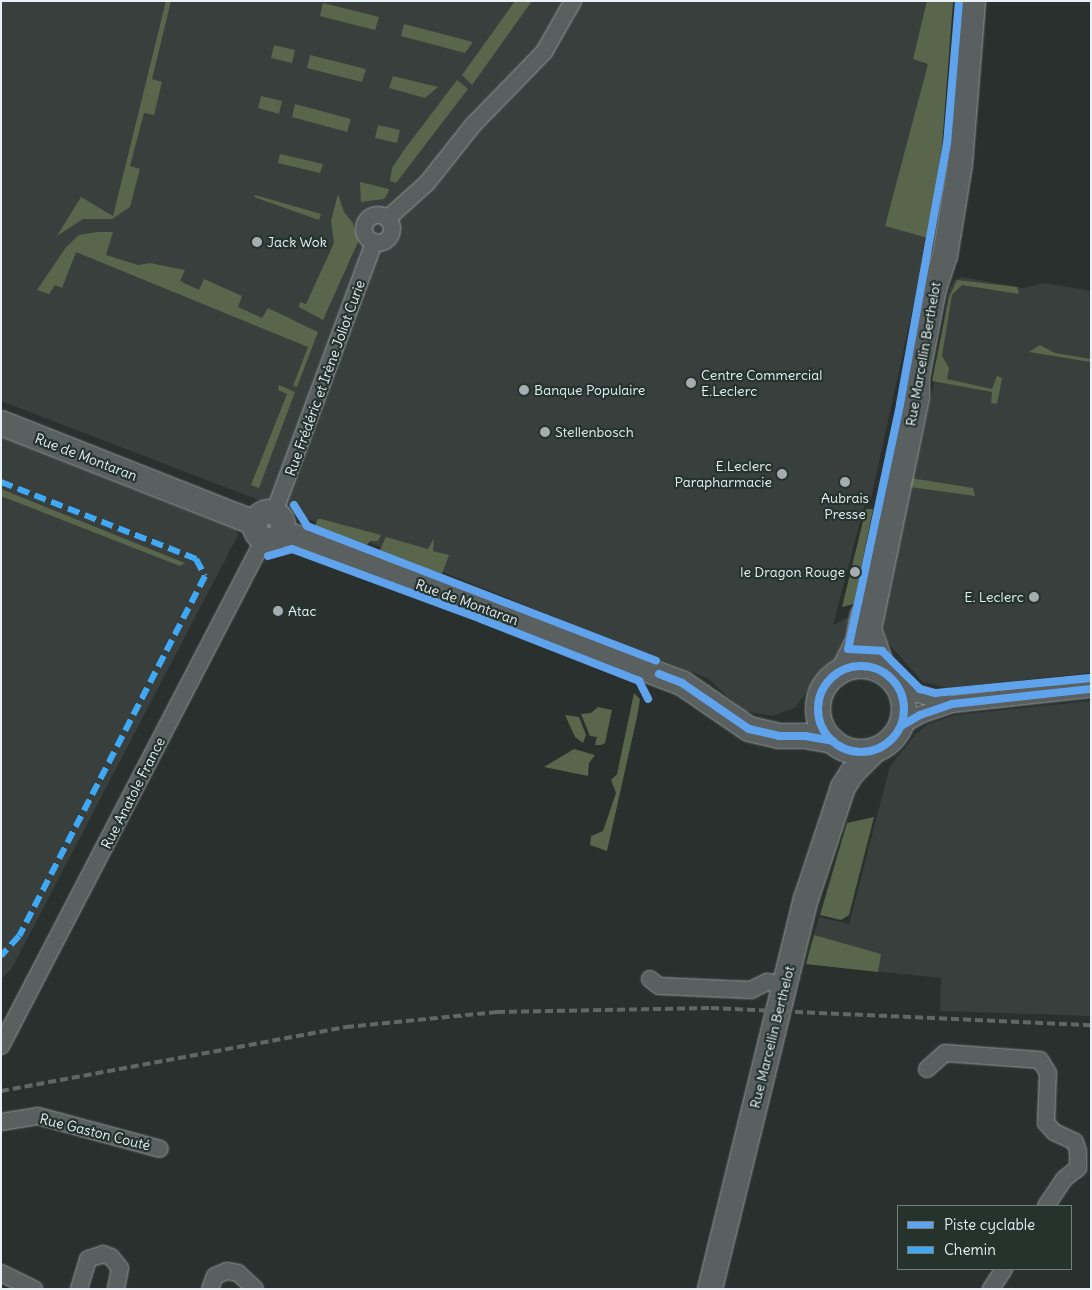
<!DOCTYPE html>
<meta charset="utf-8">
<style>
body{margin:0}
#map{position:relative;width:1092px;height:1290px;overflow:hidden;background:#29302d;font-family:Delius,sans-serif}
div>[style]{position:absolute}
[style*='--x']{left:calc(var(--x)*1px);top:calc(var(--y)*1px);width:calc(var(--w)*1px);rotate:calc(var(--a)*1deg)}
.built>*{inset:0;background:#393f3d}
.green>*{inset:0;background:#5a664b}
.roads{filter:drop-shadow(0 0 1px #959a9a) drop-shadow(0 0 1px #959a9a)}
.street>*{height:16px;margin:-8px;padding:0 8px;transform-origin:8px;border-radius:8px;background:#5a6060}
.street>.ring{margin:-8px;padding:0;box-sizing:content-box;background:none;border:16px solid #5a6060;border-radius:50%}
.secondary>*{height:24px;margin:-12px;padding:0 12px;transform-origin:12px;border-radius:12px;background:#5a6060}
.secondary>.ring{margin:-12px;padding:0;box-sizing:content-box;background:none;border:24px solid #5a6060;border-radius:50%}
.rail>*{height:4px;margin-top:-2px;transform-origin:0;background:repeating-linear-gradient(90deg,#626665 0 8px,transparent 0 12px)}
.quiet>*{height:6px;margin-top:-3px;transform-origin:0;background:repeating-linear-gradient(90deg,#3fa9f5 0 12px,transparent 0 18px)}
.cycleway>*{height:8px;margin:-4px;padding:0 4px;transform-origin:4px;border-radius:4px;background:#60a3ed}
.cycleway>.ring{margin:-4px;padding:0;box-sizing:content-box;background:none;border:8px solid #60a3ed;border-radius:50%}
.dots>*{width:14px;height:14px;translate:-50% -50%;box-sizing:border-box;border:2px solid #26332d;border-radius:50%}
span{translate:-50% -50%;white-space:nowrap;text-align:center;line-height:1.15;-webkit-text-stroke:4.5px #26332d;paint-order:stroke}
.poi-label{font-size:14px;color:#e8f1f8}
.left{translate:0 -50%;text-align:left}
.right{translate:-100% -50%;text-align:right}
.street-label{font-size:14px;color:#e8f1f8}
.frame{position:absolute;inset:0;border:2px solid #e8f1f8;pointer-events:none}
.legend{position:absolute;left:897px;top:1205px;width:175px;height:65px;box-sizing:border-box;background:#26332d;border:1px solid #747f7e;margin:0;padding:6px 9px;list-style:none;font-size:15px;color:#e8f1f8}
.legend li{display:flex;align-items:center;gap:10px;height:25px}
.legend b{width:25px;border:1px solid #747f7e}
</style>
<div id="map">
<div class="built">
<i style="clip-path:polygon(1px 1px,953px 1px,942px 145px,928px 238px,871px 499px,866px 499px,833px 625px,853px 615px,841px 654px,822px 669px,796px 707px,773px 716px,744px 711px,707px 678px,350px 535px,1px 401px)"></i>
<i style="clip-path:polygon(962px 277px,1023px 288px,1045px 283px,1091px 291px,1091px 673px,947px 688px,923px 682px,887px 642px,883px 624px,889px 582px,934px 383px,948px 294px,954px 280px)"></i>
<i style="clip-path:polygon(1px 437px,236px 530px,238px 535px,12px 968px,1px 980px)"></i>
<i style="clip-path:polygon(1091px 701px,1091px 1016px,940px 1011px,941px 978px,806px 964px,819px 917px,849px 924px,890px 766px,916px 734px,928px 724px,956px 715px)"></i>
</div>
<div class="green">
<i style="clip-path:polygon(166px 1px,171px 1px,152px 79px,162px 82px,154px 115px,144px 113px,130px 166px,140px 169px,130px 207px,112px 219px,83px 219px,57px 236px,81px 197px,113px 216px)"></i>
<i style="clip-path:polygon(515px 1px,532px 1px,472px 85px,462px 75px)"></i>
<i style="clip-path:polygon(927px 1px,953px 1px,942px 145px,928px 238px,885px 226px,928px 64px,913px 59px)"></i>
<i style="clip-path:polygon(323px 3px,379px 17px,375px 30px,320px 16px)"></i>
<i style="clip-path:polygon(404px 24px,473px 42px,465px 53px,401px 36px)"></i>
<i style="clip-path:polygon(274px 45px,295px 50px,292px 63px,271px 58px)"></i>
<i style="clip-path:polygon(310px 55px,366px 69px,362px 82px,307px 68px)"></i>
<i style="clip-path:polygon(393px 76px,438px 87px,425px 98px,389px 88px)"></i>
<i style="clip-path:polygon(457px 80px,468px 89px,396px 183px,390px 181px,392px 168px,404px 150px)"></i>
<i style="clip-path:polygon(261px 96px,282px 101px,279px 114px,258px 108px)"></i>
<i style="clip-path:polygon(295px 104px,351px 119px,347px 132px,292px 117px)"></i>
<i style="clip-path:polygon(378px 125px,400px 130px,397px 143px,375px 138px)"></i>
<i style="clip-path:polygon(280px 154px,323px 164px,320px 173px,278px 163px)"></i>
<i style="clip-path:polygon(360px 182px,389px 189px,388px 193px,384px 199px,361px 202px)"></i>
<i style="clip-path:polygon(338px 194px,344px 212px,353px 223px,358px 242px,323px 320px,299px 307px,300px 302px,306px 304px,334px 243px,331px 221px)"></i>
<i style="clip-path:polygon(255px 195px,321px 214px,319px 220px,254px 197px)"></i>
<i style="clip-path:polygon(97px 232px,113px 232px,106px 255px,138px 265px,150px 263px,185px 270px,180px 281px,199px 290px,204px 279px,242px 296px,238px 307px,262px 318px,268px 308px,318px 332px,297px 387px,293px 386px,308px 347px,76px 252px,62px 288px,55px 285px,49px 294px,37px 290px,66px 247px,79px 235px)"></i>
<i style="clip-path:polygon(957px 280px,1017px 287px,1019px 294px,962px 285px,952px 295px,942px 356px,949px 368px,947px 379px,992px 389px,997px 376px,1002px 378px,997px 404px,991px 403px,992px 392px,932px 381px,949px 297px)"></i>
<i style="clip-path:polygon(1040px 345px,1055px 353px,1091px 359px,1091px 362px,1029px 352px)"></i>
<i style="clip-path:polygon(279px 385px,295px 392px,259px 488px,251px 485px,287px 394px,278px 390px)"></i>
<i style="clip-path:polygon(911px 478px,973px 488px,975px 496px,910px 487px)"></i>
<i style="clip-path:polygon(1px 489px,185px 563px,180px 566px,1px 496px)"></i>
<i style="clip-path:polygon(866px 509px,873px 509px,854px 604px,842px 607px)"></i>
<i style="clip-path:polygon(318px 519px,321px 519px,381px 535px,378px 541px,370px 541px,367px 545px,315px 525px)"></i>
<i style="clip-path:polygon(386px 537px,428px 549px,434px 538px,433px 551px,449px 555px,442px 574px,380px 550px)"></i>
<i style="clip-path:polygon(634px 693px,640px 699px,637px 717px,607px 851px,590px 845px,591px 836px,603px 831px,616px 793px,611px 780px,617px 774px)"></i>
<i style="clip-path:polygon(598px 707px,612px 710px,605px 743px,601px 745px,595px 745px,597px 737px,590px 736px,581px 714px,591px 713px)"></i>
<i style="clip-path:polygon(565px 715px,579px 717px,586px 735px,583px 743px,575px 737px)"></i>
<i style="clip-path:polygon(574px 749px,595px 755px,589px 763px,588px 776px,544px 767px)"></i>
<i style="clip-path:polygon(874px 817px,849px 915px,841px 920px,820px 915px,847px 823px)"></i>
<i style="clip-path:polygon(814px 935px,881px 954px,878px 972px,806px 964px)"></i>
</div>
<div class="roads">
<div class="street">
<i class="ring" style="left:364px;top:215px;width:12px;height:12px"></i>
<i style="--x:388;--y:218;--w:52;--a:-41.9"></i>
<i style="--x:427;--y:183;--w:74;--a:-51.6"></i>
<i style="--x:473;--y:125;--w:102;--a:-45.8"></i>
<i style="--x:544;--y:52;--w:59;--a:-60.4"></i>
<i style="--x:274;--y:513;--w:289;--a:-69.7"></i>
<i style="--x:894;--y:681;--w:17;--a:36"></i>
<i style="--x:908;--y:691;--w:46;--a:16.5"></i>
<i style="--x:901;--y:726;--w:22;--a:-30"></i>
<i style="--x:920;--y:715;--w:34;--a:-19"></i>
<i style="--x:952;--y:704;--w:140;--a:-6.2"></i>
<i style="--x:650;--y:979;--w:11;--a:38"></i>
<i style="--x:659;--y:986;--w:92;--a:2.5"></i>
<i style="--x:751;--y:990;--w:18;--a:-27"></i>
<i style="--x:767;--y:982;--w:18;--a:6"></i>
<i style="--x:1;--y:1046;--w:571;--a:-62.58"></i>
<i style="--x:927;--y:1069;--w:24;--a:-42"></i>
<i style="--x:945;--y:1053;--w:95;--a:4.2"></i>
<i style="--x:1040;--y:1060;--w:15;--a:58"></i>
<i style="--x:1048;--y:1073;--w:50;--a:92.3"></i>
<i style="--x:1046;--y:1123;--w:12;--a:48"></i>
<i style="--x:1054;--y:1132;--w:23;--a:25"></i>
<i style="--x:1075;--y:1142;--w:9;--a:72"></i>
<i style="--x:1078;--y:1151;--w:17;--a:90"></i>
<i style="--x:1;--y:1122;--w:37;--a:-9"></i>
<i style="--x:38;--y:1116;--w:126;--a:15.1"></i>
<i style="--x:1046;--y:1206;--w:32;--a:-56"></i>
<i style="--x:1064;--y:1179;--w:18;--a:-38"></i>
<i style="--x:1;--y:1273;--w:37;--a:26"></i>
<i style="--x:79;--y:1289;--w:31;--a:-73"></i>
<i style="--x:88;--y:1259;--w:16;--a:-18"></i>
<i style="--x:103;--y:1254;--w:9;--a:21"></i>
<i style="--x:111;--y:1257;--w:14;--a:51"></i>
<i style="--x:120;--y:1268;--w:21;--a:101"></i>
<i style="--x:210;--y:1289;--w:14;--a:-69"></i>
<i style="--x:215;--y:1276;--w:13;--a:-23"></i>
<i style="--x:227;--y:1271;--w:11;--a:10"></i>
<i style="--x:238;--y:1273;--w:23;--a:43"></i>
<i style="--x:991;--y:1289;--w:24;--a:-57"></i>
</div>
<div class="secondary">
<i style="--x:1;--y:423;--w:273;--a:21.5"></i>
<i class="ring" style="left:255px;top:512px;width:4px;height:4px"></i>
<i style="--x:282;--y:532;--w:428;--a:20.7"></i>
<i style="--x:682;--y:683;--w:81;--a:34.5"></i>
<i style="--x:749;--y:729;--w:31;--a:13"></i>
<i style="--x:779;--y:736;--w:26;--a:0"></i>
<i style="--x:805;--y:736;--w:28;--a:10"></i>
<i class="ring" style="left:818px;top:666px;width:62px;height:62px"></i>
<i style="--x:844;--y:669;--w:30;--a:-63"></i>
<i style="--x:858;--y:642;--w:27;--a:-80"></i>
<i style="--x:884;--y:672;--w:46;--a:-109.2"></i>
<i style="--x:869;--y:629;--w:237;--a:-78.3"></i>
<i style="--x:917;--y:397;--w:20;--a:-90"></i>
<i style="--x:917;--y:377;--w:90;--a:-79.1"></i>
<i style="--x:934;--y:289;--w:35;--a:-72"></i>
<i style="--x:945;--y:256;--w:93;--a:-80.7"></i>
<i style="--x:960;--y:164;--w:164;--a:-85.4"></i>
<i style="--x:710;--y:1289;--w:402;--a:-76.2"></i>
<i style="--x:806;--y:899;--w:118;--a:-71.7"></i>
<i style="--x:843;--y:787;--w:17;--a:-57"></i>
<i style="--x:852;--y:773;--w:34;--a:-45"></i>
</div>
</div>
<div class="rail">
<i style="--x:1;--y:1091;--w:351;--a:-10.5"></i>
<i style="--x:346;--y:1027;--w:152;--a:-5.7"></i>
<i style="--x:497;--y:1012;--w:214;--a:-1.1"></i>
<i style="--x:711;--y:1008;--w:380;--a:2.6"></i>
</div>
<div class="quiet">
<i style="--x:1;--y:482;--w:210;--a:21.5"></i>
<i style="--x:196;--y:559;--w:19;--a:62"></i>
<i style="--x:205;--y:576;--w:405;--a:117.3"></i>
<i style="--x:19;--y:936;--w:27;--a:132"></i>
</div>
<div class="cycleway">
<i style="--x:959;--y:1;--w:143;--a:94.8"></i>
<i style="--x:947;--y:143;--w:266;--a:100.2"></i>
<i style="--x:900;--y:405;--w:249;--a:102"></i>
<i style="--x:848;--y:649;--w:34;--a:3"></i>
<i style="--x:882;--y:651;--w:54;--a:45"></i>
<i style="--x:920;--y:689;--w:16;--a:15"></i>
<i style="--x:935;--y:693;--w:157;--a:-5.5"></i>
<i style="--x:294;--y:505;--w:25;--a:58"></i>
<i style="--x:307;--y:526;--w:374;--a:21.1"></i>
<i style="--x:268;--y:556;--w:25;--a:-16"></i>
<i style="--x:292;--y:549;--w:202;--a:20.3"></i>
<i style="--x:481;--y:619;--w:170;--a:21.4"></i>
<i style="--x:639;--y:681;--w:20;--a:63"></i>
<i class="ring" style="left:818px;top:666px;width:78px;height:78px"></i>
<i style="--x:659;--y:674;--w:25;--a:21"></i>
<i style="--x:682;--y:683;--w:81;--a:34.5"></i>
<i style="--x:749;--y:729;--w:31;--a:13"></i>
<i style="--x:779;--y:736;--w:26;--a:0"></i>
<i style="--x:805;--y:736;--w:28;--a:10"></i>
<i style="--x:901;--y:726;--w:22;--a:-30"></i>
<i style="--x:920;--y:715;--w:34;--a:-19"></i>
<i style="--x:952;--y:704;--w:140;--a:-6.2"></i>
</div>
<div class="dots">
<i style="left:257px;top:242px;background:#a5adb1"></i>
<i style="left:691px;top:383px;background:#a5adb1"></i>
<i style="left:524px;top:390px;background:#a5adb1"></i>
<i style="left:545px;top:432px;background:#a5adb1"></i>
<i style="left:782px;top:474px;background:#a5adb1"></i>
<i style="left:845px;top:482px;background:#a5adb1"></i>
<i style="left:855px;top:572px;background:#a5adb1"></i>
<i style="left:1034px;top:597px;background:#a5adb1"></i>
<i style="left:278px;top:611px;background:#a5adb1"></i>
</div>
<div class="poi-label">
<span class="left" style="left:267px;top:242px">Jack Wok</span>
<span class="left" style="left:701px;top:383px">Centre Commercial<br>E.Leclerc</span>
<span class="left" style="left:534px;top:390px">Banque Populaire</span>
<span class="left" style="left:555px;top:432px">Stellenbosch</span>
<span class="right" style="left:772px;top:474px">E.Leclerc<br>Parapharmacie</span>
<span style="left:845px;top:506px">Aubrais<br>Presse</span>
<span class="right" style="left:845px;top:572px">le Dragon Rouge</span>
<span class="right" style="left:1024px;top:597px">E. Leclerc</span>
<span class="left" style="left:288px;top:611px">Atac</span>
</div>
<div class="street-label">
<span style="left:923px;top:354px;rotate:-80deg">Rue Marcellin Berthelot</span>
<span style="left:325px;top:378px;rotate:-70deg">Rue Frédéric et Irène Joliot Curie</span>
<span style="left:86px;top:457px;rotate:21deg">Rue de Montaran</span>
<span style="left:467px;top:602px;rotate:20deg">Rue de Montaran</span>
<span style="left:133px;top:793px;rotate:-63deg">Rue Anatole France</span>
<span style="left:772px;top:1037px;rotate:-76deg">Rue Marcellin Berthelot</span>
<span style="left:95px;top:1132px;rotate:14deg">Rue Gaston Couté</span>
</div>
<div class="frame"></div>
<ul class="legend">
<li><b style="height:6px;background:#60a3ed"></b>Piste cyclable</li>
<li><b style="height:6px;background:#3fa9f5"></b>Chemin</li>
</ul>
</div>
